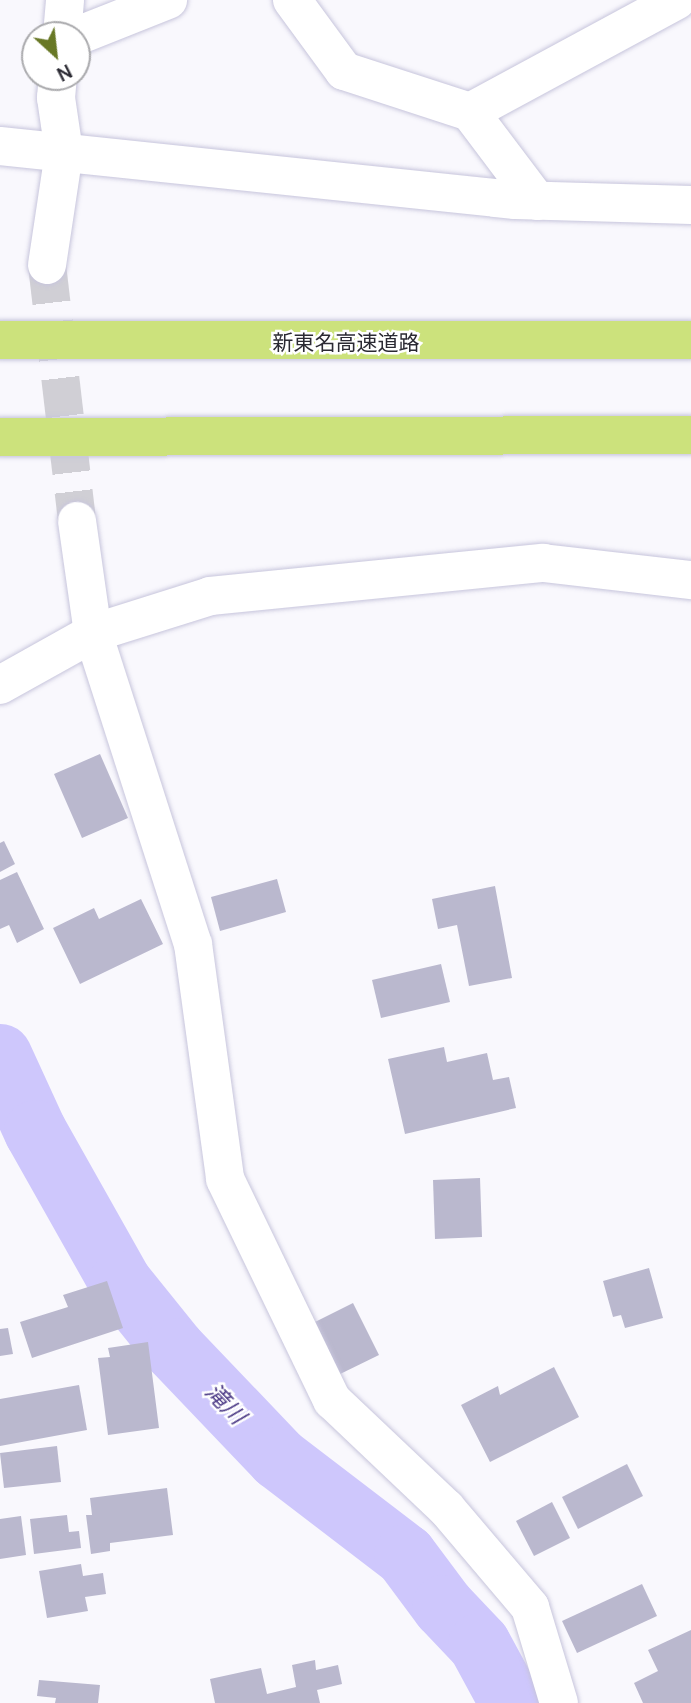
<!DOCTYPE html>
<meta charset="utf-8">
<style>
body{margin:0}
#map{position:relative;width:691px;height:1703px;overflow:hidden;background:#f9f8fd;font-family:Manrope,"Noto Sans JP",sans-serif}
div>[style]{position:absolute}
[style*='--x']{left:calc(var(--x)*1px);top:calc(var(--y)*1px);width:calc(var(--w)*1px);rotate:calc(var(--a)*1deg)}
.river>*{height:63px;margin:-31.5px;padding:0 31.5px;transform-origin:31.5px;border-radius:31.5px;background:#cec7fc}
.building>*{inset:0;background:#bab8ce}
.minor-tunnel>*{height:38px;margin-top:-19px;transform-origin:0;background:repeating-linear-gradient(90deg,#d0cfd5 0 38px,transparent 0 57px)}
.roads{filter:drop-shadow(0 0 2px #c7c5dc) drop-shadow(0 0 2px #c7c5dc)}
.minor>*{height:38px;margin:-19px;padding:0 19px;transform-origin:19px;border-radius:19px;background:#fff}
.highway>*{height:38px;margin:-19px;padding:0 19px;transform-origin:19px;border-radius:19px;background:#cce27c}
span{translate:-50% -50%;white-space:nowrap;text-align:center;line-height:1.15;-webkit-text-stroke:5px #fff;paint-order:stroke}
.street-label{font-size:21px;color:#2b2a33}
.water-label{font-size:23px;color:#4c3a86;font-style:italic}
.north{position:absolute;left:21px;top:21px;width:70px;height:70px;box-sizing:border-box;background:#fff;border:2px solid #aaaaad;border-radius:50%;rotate:153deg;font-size:19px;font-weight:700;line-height:28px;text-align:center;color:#2b2a33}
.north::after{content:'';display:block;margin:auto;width:24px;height:32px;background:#687825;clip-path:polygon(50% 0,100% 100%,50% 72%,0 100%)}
</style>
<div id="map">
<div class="river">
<i style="--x:0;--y:1055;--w:84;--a:65.3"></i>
<i style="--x:35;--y:1131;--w:173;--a:60.6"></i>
<i style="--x:120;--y:1282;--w:86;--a:51.1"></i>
<i style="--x:174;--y:1349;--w:151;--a:46.3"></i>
<i style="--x:278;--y:1458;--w:160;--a:37.4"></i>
<i style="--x:405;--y:1555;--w:64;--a:53.3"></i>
<i style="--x:443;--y:1606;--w:52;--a:46.5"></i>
<i style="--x:479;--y:1644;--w:67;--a:61.5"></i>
</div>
<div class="building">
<i style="clip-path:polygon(100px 754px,128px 818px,82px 838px,54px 774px)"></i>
<i style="clip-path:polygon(4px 841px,15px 864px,0 872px,0 843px)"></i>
<i style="clip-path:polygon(17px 872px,44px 929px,17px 943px,9px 925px,0 929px,0 880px)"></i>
<i style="clip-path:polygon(277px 879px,286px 912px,220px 931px,211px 897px)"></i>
<i style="clip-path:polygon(495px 886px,512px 978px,469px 986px,457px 925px,438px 929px,432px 899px)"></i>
<i style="clip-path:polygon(141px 899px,163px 944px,80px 984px,53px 928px,94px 908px,99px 919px)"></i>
<i style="clip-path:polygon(441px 964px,450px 1002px,381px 1018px,372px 980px)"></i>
<i style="clip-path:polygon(444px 1047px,447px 1062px,487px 1053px,493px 1080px,509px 1077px,516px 1108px,405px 1134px,388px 1059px)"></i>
<i style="clip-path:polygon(480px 1178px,482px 1237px,435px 1239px,433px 1180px)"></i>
<i style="clip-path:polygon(649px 1268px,663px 1318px,625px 1328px,621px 1315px,613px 1317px,603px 1281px)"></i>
<i style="clip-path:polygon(107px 1281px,123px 1328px,32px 1358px,20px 1322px,68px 1307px,63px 1295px)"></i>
<i style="clip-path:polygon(353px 1303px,379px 1355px,334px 1377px,309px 1325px)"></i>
<i style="clip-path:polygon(8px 1328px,13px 1354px,0 1356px,0 1329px)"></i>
<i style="clip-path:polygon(148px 1342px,159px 1428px,108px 1435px,98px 1358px,110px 1357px,108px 1348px)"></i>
<i style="clip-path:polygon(554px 1367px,579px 1417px,490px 1462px,461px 1405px,498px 1386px,500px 1395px)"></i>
<i style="clip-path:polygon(79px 1385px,87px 1430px,0 1446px,0 1399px)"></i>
<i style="clip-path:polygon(57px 1446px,61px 1482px,4px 1488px,0 1453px)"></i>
<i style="clip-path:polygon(627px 1464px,643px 1496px,578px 1529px,562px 1497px)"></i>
<i style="clip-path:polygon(167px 1488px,173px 1535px,110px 1543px,110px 1551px,91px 1554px,86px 1515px,92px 1515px,90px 1498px)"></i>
<i style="clip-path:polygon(552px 1502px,570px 1538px,534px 1556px,516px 1521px)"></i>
<i style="clip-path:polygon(67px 1515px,69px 1532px,79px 1531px,81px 1548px,34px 1554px,30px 1519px)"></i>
<i style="clip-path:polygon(21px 1516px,26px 1555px,0 1559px,0 1519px)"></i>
<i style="clip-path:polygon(81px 1564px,83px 1576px,103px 1573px,106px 1594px,85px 1597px,88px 1611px,47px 1618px,39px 1571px)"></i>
<i style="clip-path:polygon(642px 1584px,657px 1616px,577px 1653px,562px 1621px)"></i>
<i style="clip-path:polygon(691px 1630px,691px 1703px,643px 1703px,634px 1683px,658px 1671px,648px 1650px)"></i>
<i style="clip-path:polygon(315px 1660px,316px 1670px,338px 1665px,342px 1684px,317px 1690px,320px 1703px,215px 1703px,210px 1679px,261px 1668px,267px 1694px,296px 1687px,292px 1665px)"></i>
<i style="clip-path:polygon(39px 1680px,100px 1685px,98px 1703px,55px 1703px,56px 1698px,37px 1696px)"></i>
</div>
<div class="minor-tunnel">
<i style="--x:47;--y:265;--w:258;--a:83.3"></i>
</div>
<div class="roads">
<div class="minor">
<i style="--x:292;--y:0;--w:88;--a:53.8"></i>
<i style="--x:344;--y:71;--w:133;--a:18"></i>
<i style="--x:62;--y:35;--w:35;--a:-85"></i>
<i style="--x:77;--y:36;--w:98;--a:-21.6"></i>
<i style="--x:0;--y:146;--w:518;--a:5.99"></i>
<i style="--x:515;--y:200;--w:176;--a:1.6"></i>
<i style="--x:537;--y:201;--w:111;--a:-127"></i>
<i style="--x:470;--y:112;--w:235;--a:-28.4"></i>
<i style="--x:47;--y:265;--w:114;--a:-81.4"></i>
<i style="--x:64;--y:152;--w:55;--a:-98.4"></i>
<i style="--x:56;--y:98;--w:21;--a:-85"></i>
<i style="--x:77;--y:521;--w:113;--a:81.9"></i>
<i style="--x:93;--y:633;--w:327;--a:72.2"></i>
<i style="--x:193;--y:944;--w:237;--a:82.2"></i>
<i style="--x:225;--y:1179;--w:246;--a:64.2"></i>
<i style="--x:332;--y:1400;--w:157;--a:43.5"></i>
<i style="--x:446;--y:1508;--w:130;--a:49.7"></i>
<i style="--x:530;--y:1607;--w:100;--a:73.2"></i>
<i style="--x:0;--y:685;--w:107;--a:-29.2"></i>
<i style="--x:93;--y:633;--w:123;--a:-17.5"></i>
<i style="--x:210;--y:596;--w:335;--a:-5.7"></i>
<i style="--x:543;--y:563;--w:149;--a:6.6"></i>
</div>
<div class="highway">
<i style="--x:0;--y:340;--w:691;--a:0"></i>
<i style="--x:0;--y:437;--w:691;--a:-0.17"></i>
</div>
</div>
<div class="street-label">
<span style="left:346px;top:342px">新東名高速道路</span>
</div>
<div class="water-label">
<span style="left:226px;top:1403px;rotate:46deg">滝川</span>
</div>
<div class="north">N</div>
</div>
